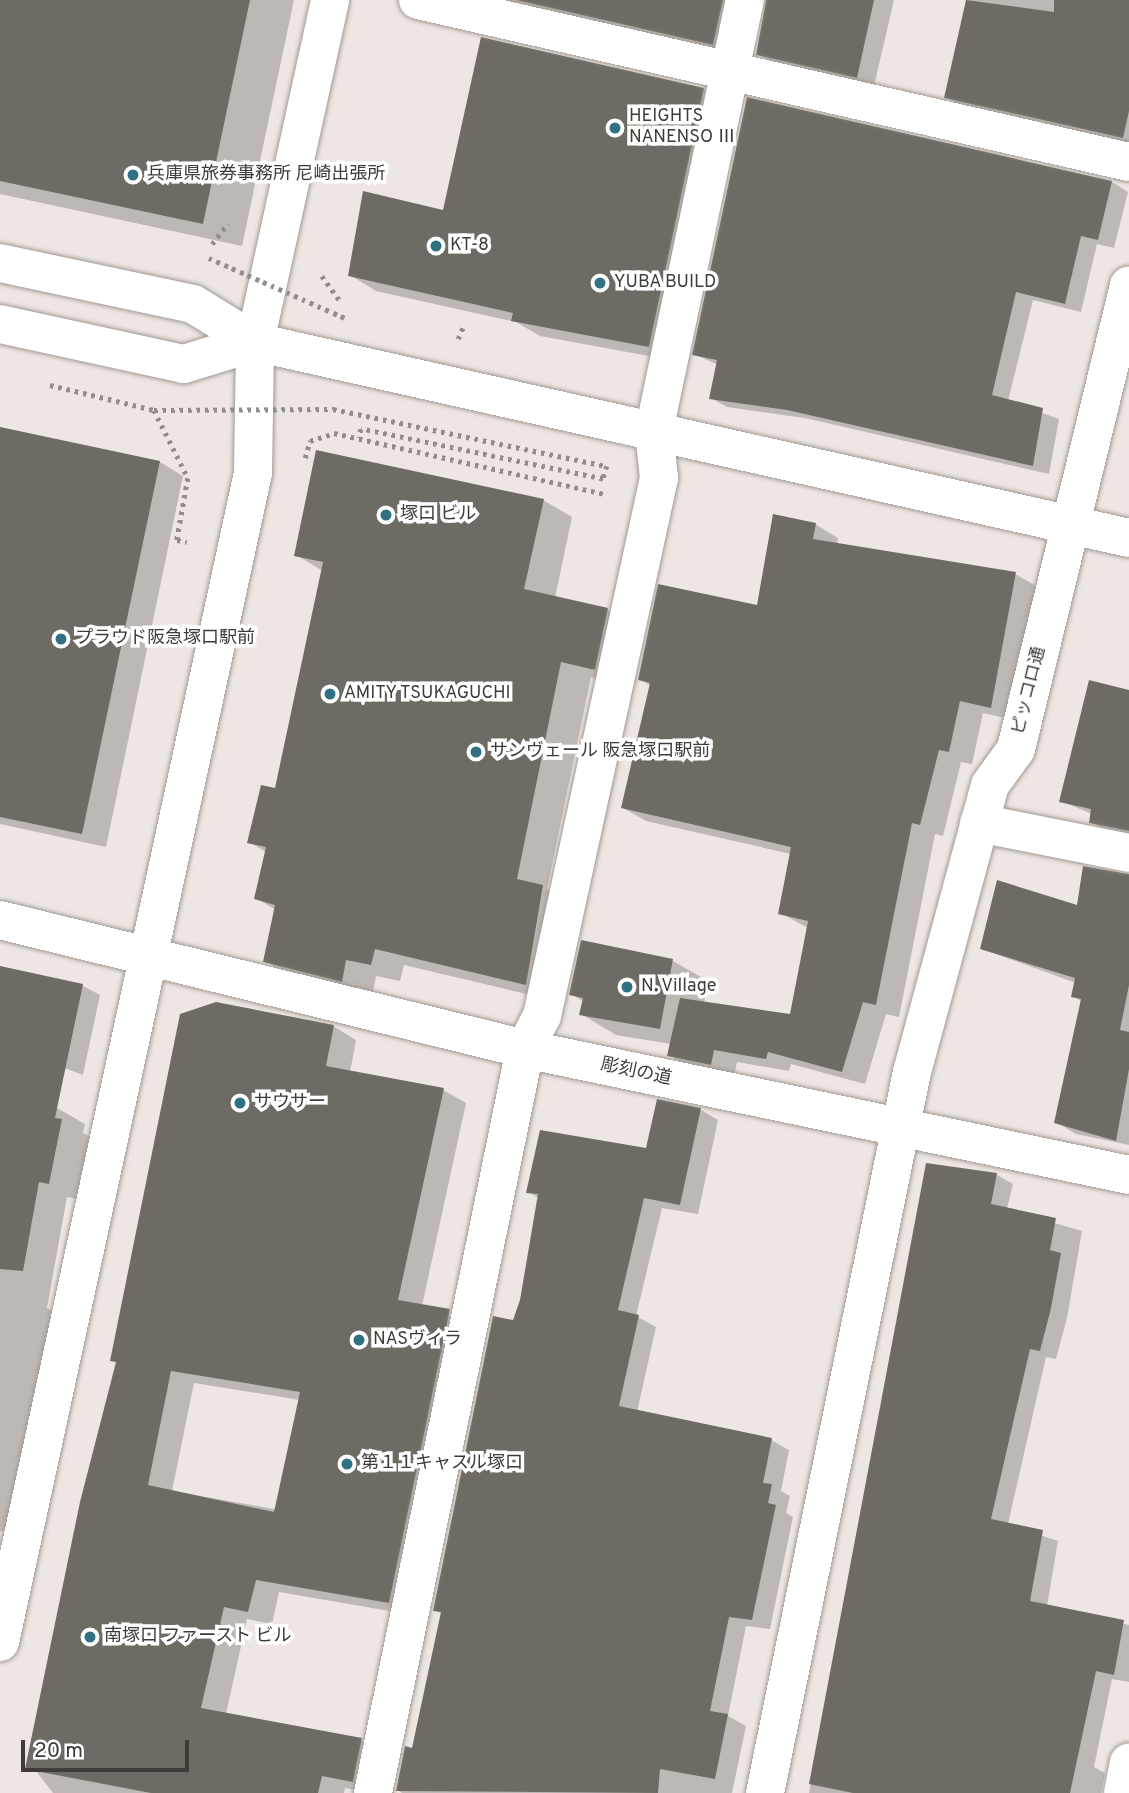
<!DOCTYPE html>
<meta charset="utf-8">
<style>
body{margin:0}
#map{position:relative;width:1129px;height:1793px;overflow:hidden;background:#eee6e2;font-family:Overpass,"Noto Sans JP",sans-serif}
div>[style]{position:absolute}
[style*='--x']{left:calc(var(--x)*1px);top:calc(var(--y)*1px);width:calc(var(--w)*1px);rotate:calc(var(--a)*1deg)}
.shadow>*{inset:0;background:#0003}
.building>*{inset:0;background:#6e6b65}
.path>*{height:4.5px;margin-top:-2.25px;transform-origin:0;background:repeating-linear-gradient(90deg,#928d8a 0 3.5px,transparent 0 8.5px)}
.roads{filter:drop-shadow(0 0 2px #a09994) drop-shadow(0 0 2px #a09994)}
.minor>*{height:38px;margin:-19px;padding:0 19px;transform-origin:19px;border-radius:19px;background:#fff}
.path-bridge>*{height:4.5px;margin-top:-2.25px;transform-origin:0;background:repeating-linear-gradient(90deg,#928d8a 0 3.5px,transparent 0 8.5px)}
.dots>*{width:19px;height:19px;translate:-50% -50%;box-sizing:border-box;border:4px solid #fff;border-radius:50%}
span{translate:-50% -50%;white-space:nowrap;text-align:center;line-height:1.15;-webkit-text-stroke:7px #fff;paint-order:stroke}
.poi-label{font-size:18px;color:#3e3b39}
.left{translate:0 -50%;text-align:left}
.street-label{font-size:18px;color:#3e3b39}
.scale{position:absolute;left:21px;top:1740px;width:168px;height:32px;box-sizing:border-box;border:4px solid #3e3b39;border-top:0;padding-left:9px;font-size:21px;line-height:24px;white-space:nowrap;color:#3e3b39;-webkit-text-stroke:5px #fff;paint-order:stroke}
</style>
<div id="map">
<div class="shadow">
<i style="clip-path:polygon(0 0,294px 0,242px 246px,0 194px)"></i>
<i style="clip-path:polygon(504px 0,745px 0,731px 54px)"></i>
<i style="clip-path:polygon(767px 0,894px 0,874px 86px,775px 64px,758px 54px)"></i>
<i style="clip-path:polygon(968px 0,1129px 0,1129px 144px,964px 107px,946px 97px)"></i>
<i style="clip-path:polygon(704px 89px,730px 105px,676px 361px,540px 336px,516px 322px,376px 291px,350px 275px)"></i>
<i style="clip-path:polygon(748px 99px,1112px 182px,1128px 192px,1114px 248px,1097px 244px,1081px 312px,1033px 300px,1008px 401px,1059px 419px,1049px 474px,805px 418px,727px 407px,711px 398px,718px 365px,694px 354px)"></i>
<i style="clip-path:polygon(0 429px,160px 462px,183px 476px,106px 847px,0 824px)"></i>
<i style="clip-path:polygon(543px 500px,572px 517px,555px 598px,608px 610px,637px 627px,624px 685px,591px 677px,547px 889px,572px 904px,556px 1001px,404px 965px,400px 981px,376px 976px,372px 997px,295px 978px,265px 961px,276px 910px,256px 898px,266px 852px,249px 842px,277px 790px,323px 571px,296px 555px)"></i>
<i style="clip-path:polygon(815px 524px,838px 538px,837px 545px,1015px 574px,1038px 587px,1014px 720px,983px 713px,972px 764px,961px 762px,943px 836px,935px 834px,899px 1017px,886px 1014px,865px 1084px,791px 1064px,789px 1071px,737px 1062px,734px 1077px,692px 1069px,669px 1055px,671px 1044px,616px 1035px,581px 1014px,584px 1002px,571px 994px,582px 942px,673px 961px,708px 981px,704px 1003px,792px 1016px,808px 928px,780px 913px,791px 854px,646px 821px,623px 808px,651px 686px,640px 679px,759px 607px)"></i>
<i style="clip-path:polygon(1129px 691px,1129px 837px,1108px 832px,1091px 822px,1092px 814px,1061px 801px)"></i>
<i style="clip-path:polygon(1129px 875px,1129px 1145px,1076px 1134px,1056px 1122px,1083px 1002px,1073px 996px,1076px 983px,982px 949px,1079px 907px)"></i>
<i style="clip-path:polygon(0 968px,83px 986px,100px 995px,83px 1075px,0 1044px)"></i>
<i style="clip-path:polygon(evenodd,333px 1026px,356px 1040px,350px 1072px,443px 1090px,466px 1103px,422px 1306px,472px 1324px,413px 1615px,279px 1592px,272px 1624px,247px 1619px,226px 1714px,361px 1740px,384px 1753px,370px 1793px,345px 1788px,344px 1793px,53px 1793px,29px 1762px,118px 1363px,112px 1360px,333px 1026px,194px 1383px,300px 1400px,280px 1510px,172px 1491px,194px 1383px)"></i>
<i style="clip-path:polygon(0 1097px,57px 1108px,85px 1124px,83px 1133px,90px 1137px,77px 1199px,67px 1197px,47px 1308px,53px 1311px,10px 1533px,0 1531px)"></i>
<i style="clip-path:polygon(701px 1110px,718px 1120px,698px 1214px,662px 1208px,636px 1316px,656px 1327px,637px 1412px,771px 1440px,789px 1450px,781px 1491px,790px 1496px,786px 1513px,793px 1517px,770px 1629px,746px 1626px,728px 1716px,746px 1726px,732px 1793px,402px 1793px,398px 1790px,413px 1750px,442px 1614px,435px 1610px,521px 1301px,539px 1198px,528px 1192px,648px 1150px)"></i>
<i style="clip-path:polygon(927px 1165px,997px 1175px,1013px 1184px,1007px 1209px,1082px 1231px,1067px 1318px,1056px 1359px,1046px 1357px,1008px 1524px,1058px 1541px,1047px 1606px,1129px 1625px,1129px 1682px,1112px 1679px,1094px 1767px,1105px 1773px,1101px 1793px,809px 1793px)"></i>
</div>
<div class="building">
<i style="clip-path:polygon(0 0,250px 0,203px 224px,0 181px)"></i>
<i style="clip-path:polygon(516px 0,723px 0,713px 45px)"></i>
<i style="clip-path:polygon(766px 0,874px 0,857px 78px,756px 55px)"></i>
<i style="clip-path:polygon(966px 0,1054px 12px,1054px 0,1129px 0,1129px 111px,1123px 138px,944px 98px)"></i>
<i style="clip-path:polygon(481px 37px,704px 88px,649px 347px,511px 321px,513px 313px,348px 276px,363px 191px,443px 210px)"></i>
<i style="clip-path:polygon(747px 97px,1112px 181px,1098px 240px,1081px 236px,1065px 304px,1016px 292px,992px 395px,1043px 408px,1033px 466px,787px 410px,709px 399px,717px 360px,692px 355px)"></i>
<i style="clip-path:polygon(0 427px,160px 461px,82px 834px,0 817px)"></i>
<i style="clip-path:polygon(316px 450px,544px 499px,524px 589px,608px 608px,595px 670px,561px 662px,517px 879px,543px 885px,526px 985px,375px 949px,371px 965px,346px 960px,342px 982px,263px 962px,275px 905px,254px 899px,266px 847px,247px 843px,261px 785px,275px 788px,323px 562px,294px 556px)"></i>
<i style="clip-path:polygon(773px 514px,816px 523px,813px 539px,1016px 572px,991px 708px,960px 701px,949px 752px,939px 750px,920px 825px,912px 823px,876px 1005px,863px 1002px,842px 1072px,768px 1052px,766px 1059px,714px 1050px,711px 1065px,667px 1056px,680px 998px,790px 1014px,808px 921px,778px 914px,791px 847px,621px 808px,650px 683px,638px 680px,658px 584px,757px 605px)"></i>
<i style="clip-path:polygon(1089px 680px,1129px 690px,1129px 831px,1089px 823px,1091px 809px,1059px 802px)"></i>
<i style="clip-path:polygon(1083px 866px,1129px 874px,1129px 985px,1120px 1030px,1129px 1032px,1129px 1069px,1116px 1141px,1054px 1123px,1081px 999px,1071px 997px,1075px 978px,980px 949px,997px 880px,1077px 905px)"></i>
<i style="clip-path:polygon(581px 940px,673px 959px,660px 1029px,579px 1015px,583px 998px,569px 995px)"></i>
<i style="clip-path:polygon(0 966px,83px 984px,55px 1118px,62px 1119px,49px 1184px,39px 1182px,23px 1271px,0 1269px)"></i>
<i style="clip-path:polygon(evenodd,216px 1002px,334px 1025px,326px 1066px,444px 1088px,398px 1300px,450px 1309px,389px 1603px,256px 1580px,248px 1612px,224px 1607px,201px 1708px,362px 1738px,353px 1782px,322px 1776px,318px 1793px,151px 1793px,25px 1769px,80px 1502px,116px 1362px,110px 1361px,180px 1014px,216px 1002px,171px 1371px,300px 1392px,274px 1512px,148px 1485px,171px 1371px)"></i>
<i style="clip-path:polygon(657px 1099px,701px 1108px,680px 1205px,644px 1198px,618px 1310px,639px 1315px,619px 1406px,772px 1438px,763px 1483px,772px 1484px,768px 1503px,776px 1505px,752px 1620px,729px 1617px,710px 1711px,728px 1714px,715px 1779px,660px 1769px,658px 1793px,396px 1791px,405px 1746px,412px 1748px,441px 1612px,433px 1611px,493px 1316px,513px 1320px,520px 1300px,538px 1194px,526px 1193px,540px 1130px,646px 1148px)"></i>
<i style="clip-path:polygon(926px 1163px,997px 1173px,991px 1204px,1056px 1218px,1050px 1250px,1061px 1253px,1051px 1308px,1040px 1351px,1030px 1349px,991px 1519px,1043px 1530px,1030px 1601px,1124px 1620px,1114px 1675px,1096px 1671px,1070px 1793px,853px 1793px,809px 1784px)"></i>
</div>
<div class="path">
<i style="--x:212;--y:244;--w:26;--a:-53"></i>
<i style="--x:322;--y:276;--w:31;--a:54"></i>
<i style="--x:458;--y:339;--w:13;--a:-67"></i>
<i style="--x:154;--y:410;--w:76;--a:63.4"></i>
<i style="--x:188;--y:478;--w:63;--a:100.1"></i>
<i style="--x:177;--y:540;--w:10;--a:11"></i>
<i style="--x:305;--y:458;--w:18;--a:-74"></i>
<i style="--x:310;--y:441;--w:25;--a:-18"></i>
<i style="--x:334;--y:433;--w:278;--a:12.7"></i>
</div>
<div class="roads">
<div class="minor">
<i style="--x:418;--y:0;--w:729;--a:12.84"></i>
<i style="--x:0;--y:263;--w:197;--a:12"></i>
<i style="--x:193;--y:304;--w:73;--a:31.5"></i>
<i style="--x:255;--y:342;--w:896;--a:12.64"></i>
<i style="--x:0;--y:324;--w:188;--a:12.3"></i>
<i style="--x:184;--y:364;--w:74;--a:-17.2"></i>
<i style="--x:979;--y:823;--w:153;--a:11.3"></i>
<i style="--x:0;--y:920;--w:541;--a:13.8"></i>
<i style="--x:525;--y:1049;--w:617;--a:11.78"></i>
<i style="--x:0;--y:1642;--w:1196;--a:-77.79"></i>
<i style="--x:253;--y:473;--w:131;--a:-89.1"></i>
<i style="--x:255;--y:342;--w:350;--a:-77.6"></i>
<i style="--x:373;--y:1793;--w:759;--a:-78.45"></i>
<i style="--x:525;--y:1049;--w:37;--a:-63"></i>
<i style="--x:542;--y:1016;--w:551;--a:-77.73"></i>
<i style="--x:659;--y:478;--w:47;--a:-96.1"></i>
<i style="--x:654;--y:431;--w:441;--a:-78.1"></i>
<i style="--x:765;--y:1793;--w:736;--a:-78.48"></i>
<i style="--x:912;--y:1072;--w:297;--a:-74.8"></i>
<i style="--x:990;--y:785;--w:44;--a:-54.2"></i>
<i style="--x:1016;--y:749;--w:477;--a:-76.3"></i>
<i style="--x:1123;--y:1793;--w:31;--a:-79"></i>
</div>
</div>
<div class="path-bridge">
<i style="--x:209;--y:258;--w:149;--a:23.8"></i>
<i style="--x:50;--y:385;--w:107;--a:13.5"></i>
<i style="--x:154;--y:410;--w:179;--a:-0.3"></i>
<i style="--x:333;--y:409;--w:280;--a:11.8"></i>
<i style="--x:607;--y:466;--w:14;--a:107"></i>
<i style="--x:603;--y:479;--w:247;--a:-168.3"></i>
<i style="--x:361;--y:429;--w:9;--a:103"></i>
</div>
<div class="dots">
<i style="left:615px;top:128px;background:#307184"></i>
<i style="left:133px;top:175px;background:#307184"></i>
<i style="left:436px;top:246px;background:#307184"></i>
<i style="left:600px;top:283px;background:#307184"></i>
<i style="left:386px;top:515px;background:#307184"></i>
<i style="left:61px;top:639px;background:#307184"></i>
<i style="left:330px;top:694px;background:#307184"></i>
<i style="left:476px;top:752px;background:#307184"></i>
<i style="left:627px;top:987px;background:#307184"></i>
<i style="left:240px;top:1103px;background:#307184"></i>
<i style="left:359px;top:1340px;background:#307184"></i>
<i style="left:347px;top:1464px;background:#307184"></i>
<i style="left:90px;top:1637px;background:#307184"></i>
</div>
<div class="poi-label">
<span class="left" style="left:629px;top:128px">HEIGHTS<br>NANENSO Ⅲ</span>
<span class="left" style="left:147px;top:175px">兵庫県旅券事務所 尼崎出張所</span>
<span class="left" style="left:450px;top:246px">KT-8</span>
<span class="left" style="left:614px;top:283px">YUBA BUILD</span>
<span class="left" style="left:400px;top:515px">塚口 ビル</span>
<span class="left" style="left:75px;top:639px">プラウド阪急塚口駅前</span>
<span class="left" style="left:344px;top:694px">AMITY TSUKAGUCHI</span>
<span class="left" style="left:490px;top:752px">サンヴェール 阪急塚口駅前</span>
<span class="left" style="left:641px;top:987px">N. Village</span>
<span class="left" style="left:254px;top:1103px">サウサー</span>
<span class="left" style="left:373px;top:1340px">NASヴィラ</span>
<span class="left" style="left:361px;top:1464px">第１１キャスル塚口</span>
<span class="left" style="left:104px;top:1637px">南塚口 ファースト ビル</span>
</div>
<div class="street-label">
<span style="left:1030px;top:691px;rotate:-76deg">ピッコロ通</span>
<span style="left:636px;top:1073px;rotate:12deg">彫刻の道</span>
</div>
<div class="scale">20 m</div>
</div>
